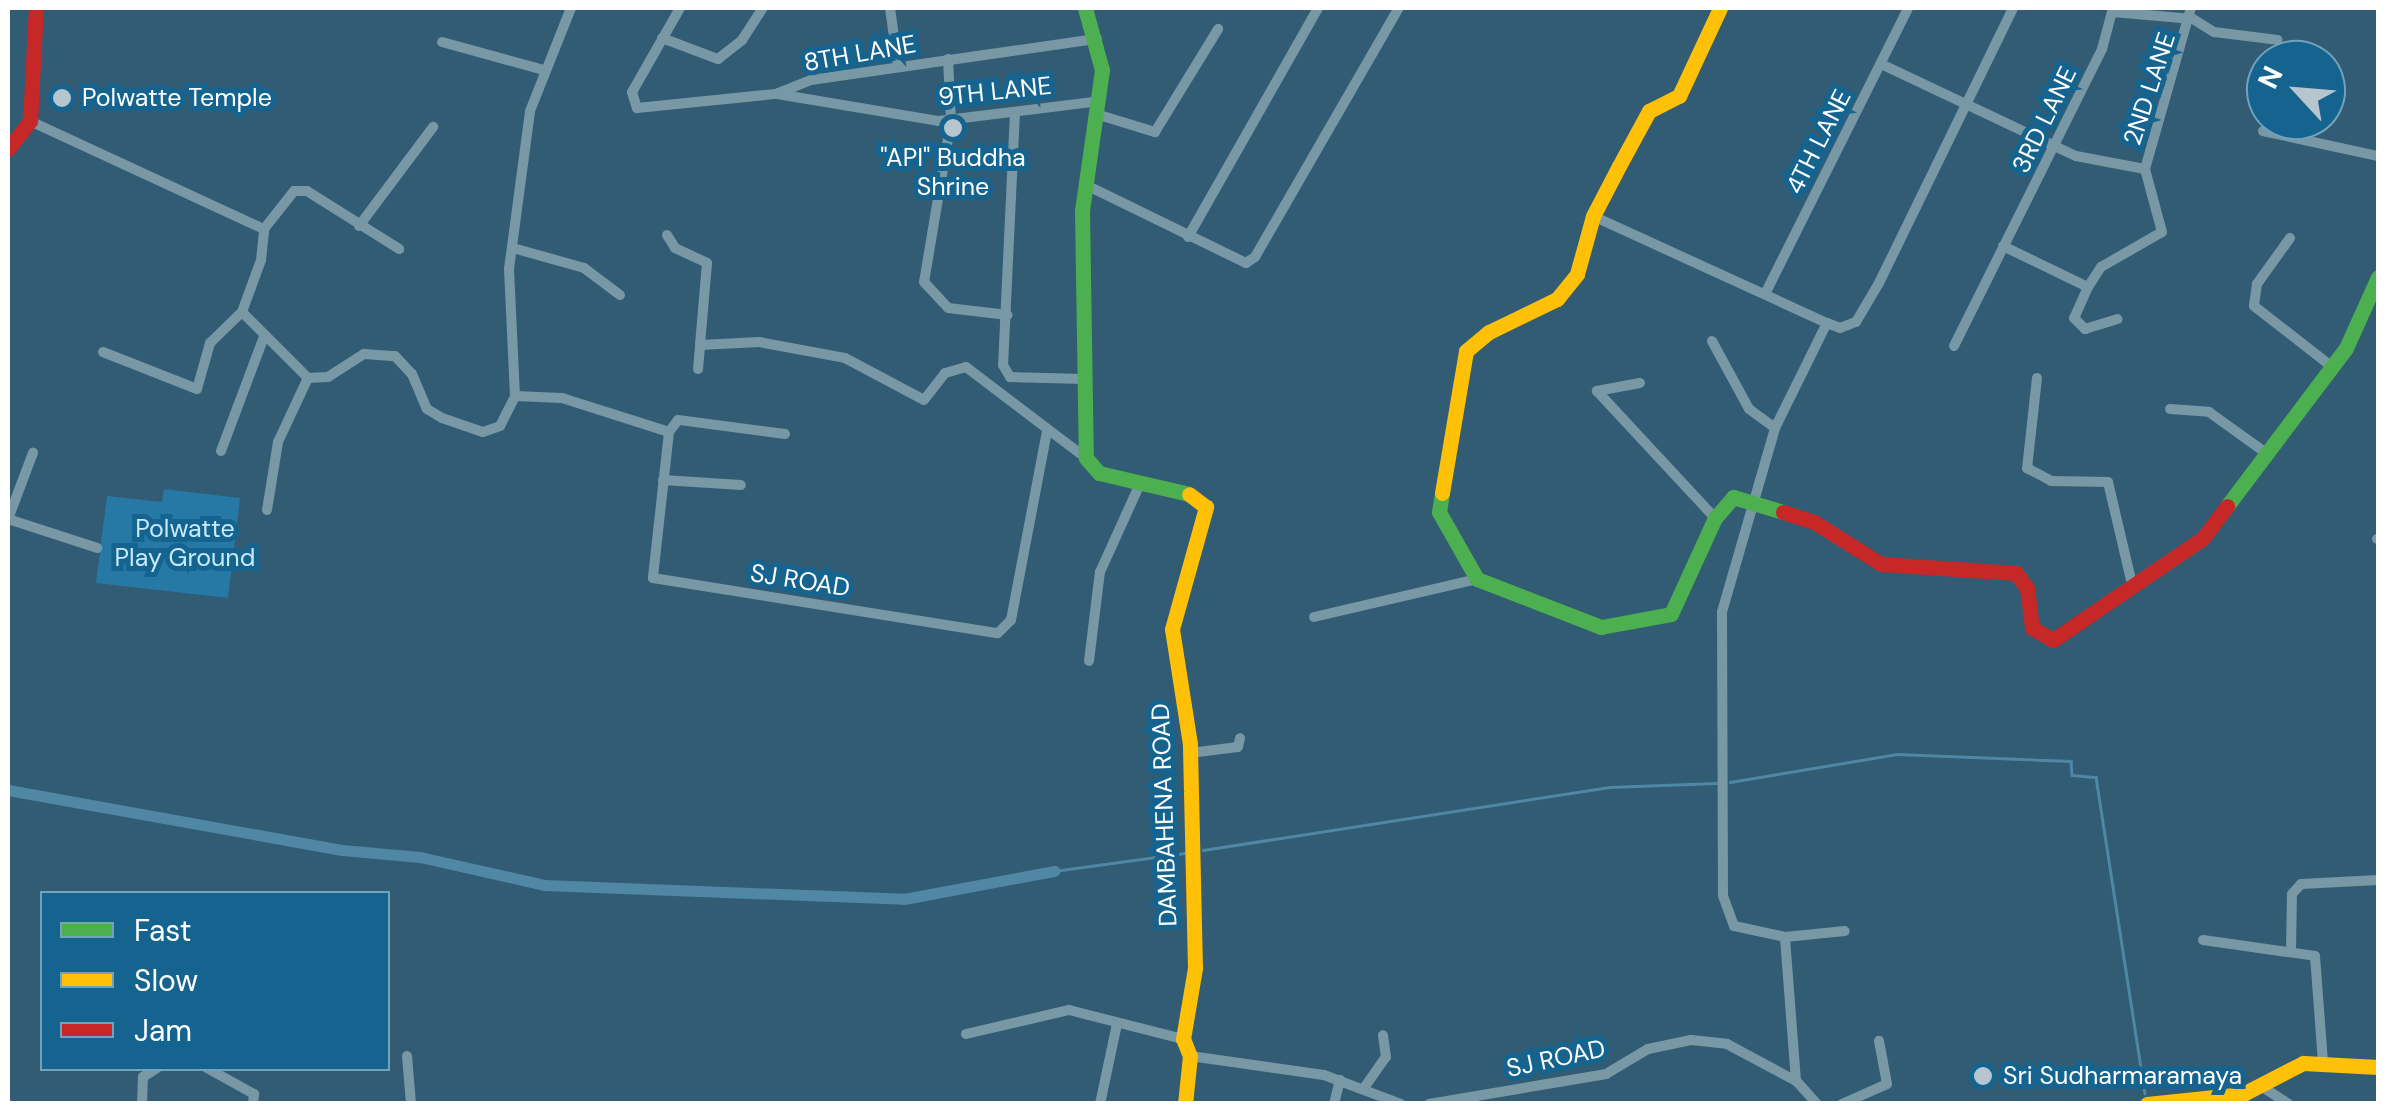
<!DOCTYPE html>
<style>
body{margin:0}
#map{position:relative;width:2386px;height:1111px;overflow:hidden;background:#315c73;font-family:"DM Sans",sans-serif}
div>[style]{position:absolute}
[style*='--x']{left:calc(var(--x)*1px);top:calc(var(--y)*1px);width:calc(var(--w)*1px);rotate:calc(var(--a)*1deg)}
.green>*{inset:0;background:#2679a4}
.stream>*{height:2.5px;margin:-1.25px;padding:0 1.25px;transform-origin:1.25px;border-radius:1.25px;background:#5087a5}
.canal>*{height:11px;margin:-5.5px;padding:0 5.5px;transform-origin:5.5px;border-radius:5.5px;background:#5087a5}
.street>*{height:10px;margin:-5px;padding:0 5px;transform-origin:5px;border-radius:5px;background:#7898a6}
.fast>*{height:15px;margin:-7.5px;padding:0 7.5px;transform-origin:7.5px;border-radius:7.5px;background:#4caf50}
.slow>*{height:15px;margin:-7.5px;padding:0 7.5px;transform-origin:7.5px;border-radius:7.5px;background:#ffc107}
.jam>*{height:15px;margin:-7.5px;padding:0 7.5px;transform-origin:7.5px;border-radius:7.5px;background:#c62828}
.dots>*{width:28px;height:28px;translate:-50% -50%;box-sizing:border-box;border:5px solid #15648f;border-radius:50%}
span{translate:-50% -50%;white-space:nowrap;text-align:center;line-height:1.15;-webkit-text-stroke:10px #15648f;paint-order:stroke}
.street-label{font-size:25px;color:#fff}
.poi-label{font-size:25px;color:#fff}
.left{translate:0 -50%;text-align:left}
.park-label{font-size:25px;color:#c7eafc}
.frame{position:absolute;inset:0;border:10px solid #fff;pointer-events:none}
.legend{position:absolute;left:40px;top:891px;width:350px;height:180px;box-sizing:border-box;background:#15648f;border:2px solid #73a2bc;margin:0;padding:12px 18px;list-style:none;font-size:30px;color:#fff}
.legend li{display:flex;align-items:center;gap:20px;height:50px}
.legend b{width:50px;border:2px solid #73a2bc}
.north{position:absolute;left:2246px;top:40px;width:100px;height:100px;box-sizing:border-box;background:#15648f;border:2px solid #73a2bc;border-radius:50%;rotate:296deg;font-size:28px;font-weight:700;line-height:40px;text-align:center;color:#fff}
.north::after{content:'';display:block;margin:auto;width:35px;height:45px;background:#b7c6ce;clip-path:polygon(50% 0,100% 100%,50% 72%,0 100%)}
</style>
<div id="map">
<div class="green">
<i style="clip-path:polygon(164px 489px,240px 498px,228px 598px,96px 583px,107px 496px,162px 502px)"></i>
</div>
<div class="stream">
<i style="--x:1730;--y:782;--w:169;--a:-9.5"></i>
<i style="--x:1897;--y:754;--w:174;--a:2.3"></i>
<i style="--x:2071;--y:761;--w:14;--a:86"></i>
<i style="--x:2072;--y:775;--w:24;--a:5"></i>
<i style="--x:2096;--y:777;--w:320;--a:81.2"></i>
<i style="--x:1203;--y:850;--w:411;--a:-8.8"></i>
<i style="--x:1609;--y:787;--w:107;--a:-2.1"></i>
<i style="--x:1054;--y:871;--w:132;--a:-7.8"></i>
</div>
<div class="canal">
<i style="--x:8;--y:790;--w:339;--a:10.2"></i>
<i style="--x:342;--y:850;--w:78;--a:5.1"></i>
<i style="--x:420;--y:857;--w:127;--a:12.7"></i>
<i style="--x:544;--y:885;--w:360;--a:2.2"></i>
<i style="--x:904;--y:899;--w:153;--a:-10.6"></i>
</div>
<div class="street">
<i style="--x:680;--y:8;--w:97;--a:119.7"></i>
<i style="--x:632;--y:92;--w:17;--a:73"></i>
<i style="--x:637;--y:108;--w:140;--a:-5.8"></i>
<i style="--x:776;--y:94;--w:38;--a:-22"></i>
<i style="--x:811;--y:80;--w:289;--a:-8.2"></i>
<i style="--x:890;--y:8;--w:59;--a:82.1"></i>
<i style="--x:2113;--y:12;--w:80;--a:5"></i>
<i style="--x:2193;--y:19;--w:25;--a:32"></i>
<i style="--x:2214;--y:32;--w:64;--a:7.1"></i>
<i style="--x:662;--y:38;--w:60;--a:20.6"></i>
<i style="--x:718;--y:59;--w:31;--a:-38"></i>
<i style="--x:742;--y:40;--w:38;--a:-57"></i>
<i style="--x:442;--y:42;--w:106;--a:15.4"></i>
<i style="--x:948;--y:59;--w:62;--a:87.2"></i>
<i style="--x:951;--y:121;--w:163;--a:99.5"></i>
<i style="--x:924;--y:282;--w:35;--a:47"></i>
<i style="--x:948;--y:308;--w:60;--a:6.7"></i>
<i style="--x:1881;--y:64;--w:216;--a:25.3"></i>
<i style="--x:2076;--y:156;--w:70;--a:10.7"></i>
<i style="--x:777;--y:94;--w:163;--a:9.5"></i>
<i style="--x:938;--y:121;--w:163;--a:-7"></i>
<i style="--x:1015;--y:112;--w:253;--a:92.7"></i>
<i style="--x:1003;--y:365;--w:14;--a:60"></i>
<i style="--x:1010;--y:377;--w:74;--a:1.5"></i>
<i style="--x:1096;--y:114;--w:62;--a:17"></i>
<i style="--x:1155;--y:132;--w:121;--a:-58.5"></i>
<i style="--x:30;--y:121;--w:258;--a:24.8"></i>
<i style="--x:2263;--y:131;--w:118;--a:12.3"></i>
<i style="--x:1086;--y:185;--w:178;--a:26"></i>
<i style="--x:1246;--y:263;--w:11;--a:-34"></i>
<i style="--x:1255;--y:257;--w:288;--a:-60"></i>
<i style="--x:1593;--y:216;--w:257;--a:24.6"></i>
<i style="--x:359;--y:226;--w:124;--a:-53.2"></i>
<i style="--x:667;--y:235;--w:15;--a:58"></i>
<i style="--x:675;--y:248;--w:35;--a:25"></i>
<i style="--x:707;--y:263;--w:82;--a:94.9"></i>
<i style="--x:1188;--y:237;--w:263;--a:-60.4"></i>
<i style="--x:2290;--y:238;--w:57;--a:125.7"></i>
<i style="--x:2257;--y:284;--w:22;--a:98"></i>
<i style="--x:2254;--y:306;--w:98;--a:37.9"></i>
<i style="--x:2003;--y:246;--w:94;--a:25.8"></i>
<i style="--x:2088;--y:287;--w:24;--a:-57"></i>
<i style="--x:2101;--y:267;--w:70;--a:-29.8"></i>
<i style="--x:2162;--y:232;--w:65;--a:-105.1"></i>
<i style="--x:2145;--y:169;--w:167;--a:-74.1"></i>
<i style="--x:513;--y:248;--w:74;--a:15.7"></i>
<i style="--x:584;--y:268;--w:45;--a:36.9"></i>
<i style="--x:2088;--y:287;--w:34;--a:114"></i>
<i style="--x:2074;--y:318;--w:16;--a:45"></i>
<i style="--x:2085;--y:329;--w:34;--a:-17"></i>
<i style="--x:1765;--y:294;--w:320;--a:-63.4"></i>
<i style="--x:242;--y:312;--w:93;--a:45"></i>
<i style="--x:308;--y:378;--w:20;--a:-3"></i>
<i style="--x:328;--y:377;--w:43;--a:-32.6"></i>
<i style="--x:364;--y:354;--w:31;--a:4"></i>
<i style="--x:395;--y:356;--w:25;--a:47"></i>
<i style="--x:412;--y:374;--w:38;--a:67"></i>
<i style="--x:427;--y:409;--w:17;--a:31"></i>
<i style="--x:442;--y:418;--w:43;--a:18.9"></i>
<i style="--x:483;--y:432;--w:18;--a:-19"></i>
<i style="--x:500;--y:426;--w:34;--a:-63"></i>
<i style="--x:515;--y:396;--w:127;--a:-92.7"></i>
<i style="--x:509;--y:269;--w:159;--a:-82.4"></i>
<i style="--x:530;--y:111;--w:111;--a:-68.3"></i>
<i style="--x:1712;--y:341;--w:77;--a:61.4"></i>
<i style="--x:1749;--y:409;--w:32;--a:36"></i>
<i style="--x:1954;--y:346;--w:332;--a:-63.5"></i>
<i style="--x:2102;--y:49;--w:42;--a:-75"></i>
<i style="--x:103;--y:352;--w:101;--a:21.5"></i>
<i style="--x:197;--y:389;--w:48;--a:-74.2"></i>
<i style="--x:210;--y:343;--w:45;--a:-44.1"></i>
<i style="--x:242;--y:312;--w:55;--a:-69.9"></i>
<i style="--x:261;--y:260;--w:31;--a:-84"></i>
<i style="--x:264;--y:229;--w:48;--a:-51.7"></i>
<i style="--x:294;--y:191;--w:13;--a:0"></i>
<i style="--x:307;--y:191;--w:109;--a:32.2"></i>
<i style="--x:698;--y:369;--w:24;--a:-85"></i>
<i style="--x:700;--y:345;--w:59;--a:-2.9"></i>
<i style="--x:759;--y:342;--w:87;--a:10.5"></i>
<i style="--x:845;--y:358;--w:89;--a:28"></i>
<i style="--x:924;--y:400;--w:34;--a:-52"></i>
<i style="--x:945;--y:373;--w:22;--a:-16"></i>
<i style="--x:966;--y:367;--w:151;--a:37.2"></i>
<i style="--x:2037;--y:378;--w:91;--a:96.3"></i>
<i style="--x:2027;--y:468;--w:27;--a:28"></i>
<i style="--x:2051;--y:481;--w:57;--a:1"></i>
<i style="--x:2108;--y:482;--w:105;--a:76.8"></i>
<i style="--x:1640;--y:383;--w:44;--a:169.5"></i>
<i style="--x:1597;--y:391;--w:173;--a:47.1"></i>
<i style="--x:515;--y:396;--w:47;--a:2.4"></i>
<i style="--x:562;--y:398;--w:112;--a:17.6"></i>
<i style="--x:2170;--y:409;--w:39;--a:4"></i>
<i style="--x:2209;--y:412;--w:70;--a:35.7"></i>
<i style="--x:785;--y:434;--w:108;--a:-172.5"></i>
<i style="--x:678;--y:420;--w:15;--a:127"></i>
<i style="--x:669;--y:432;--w:147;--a:96.3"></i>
<i style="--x:653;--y:578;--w:349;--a:9.1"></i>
<i style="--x:998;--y:633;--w:18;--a:-45"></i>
<i style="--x:1011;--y:620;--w:192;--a:-79.2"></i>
<i style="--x:221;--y:451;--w:120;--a:-69.4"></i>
<i style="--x:663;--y:480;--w:78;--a:3.7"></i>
<i style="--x:267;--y:510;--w:69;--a:-80.8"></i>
<i style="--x:278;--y:442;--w:71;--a:-64.9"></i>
<i style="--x:8;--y:519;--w:94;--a:18"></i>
<i style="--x:8;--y:519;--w:71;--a:-69.3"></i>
<i style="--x:2377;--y:539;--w:1;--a:0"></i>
<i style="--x:1314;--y:617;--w:167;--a:-13.1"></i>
<i style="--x:1089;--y:661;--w:90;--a:-83"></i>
<i style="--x:1100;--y:572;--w:97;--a:-65.6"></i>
<i style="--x:1190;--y:753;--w:48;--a:-7.1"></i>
<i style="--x:1238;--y:747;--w:9;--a:-77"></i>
<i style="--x:1785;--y:937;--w:60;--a:-5.7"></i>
<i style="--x:2203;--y:940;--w:113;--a:8.1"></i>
<i style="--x:2315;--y:956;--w:107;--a:85.7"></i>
<i style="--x:2291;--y:950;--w:56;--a:-89"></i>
<i style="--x:2292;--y:894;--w:13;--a:-48"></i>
<i style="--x:2301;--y:884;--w:77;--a:-3"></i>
<i style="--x:966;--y:1034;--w:106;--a:-13.1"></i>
<i style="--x:1069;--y:1010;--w:118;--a:14.3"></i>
<i style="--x:407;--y:1056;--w:48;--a:85.2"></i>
<i style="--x:1190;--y:1056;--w:135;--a:8.1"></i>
<i style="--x:1324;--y:1075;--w:82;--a:20.6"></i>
<i style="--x:207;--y:1068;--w:54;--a:29"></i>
<i style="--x:254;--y:1094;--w:10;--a:96"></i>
<i style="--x:2261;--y:1086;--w:33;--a:33"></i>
<i style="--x:1364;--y:1088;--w:38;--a:-55"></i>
<i style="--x:1386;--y:1057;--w:22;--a:-98"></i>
<i style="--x:142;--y:1104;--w:27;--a:-88"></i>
<i style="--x:143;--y:1077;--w:17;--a:-33"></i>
<i style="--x:1100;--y:1104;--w:82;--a:-78"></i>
<i style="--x:1334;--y:1104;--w:25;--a:-76"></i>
<i style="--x:1429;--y:1104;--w:180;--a:-9.6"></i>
<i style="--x:1606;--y:1074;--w:49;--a:-30.8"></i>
<i style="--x:1648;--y:1049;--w:44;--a:-11.8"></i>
<i style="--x:1691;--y:1040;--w:36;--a:6"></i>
<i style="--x:1727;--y:1044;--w:78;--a:28.2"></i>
<i style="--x:1817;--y:1104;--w:31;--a:-132"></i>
<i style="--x:1796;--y:1081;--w:144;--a:-94.4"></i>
<i style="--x:1785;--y:937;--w:52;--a:-167.8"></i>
<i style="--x:1734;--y:926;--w:33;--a:-110"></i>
<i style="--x:1723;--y:895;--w:283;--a:-90.2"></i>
<i style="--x:1722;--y:612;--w:191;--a:-73.9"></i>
<i style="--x:1775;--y:428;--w:117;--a:-63.7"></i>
<i style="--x:1827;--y:323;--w:14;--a:21"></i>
<i style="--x:1840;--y:328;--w:17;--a:-21"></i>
<i style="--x:1856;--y:322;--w:45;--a:-59.5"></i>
<i style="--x:1879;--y:283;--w:306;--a:-64"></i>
<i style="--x:1842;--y:1104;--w:49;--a:-24"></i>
<i style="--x:1887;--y:1084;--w:44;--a:-100.5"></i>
</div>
<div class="fast">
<i style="--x:1085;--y:8;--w:64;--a:74.7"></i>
<i style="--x:1102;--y:70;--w:142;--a:98.1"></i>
<i style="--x:1082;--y:211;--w:247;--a:89.1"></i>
<i style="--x:1086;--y:458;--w:20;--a:49"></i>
<i style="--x:1099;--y:473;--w:92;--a:13.1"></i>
<i style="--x:1442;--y:493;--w:19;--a:99"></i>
<i style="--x:1439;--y:512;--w:77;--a:60.4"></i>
<i style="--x:1477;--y:579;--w:133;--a:21.2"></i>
<i style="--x:1601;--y:627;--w:71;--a:-10.5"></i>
<i style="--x:1671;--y:614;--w:106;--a:-65.4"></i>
<i style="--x:1715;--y:518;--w:28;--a:-49"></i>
<i style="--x:1733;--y:497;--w:52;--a:16.7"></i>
<i style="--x:2227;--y:506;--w:198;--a:-53"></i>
<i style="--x:2346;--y:348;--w:78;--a:-65.7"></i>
</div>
<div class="slow">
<i style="--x:1442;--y:493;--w:144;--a:-80.4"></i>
<i style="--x:1466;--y:351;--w:30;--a:-40"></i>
<i style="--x:1489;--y:332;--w:76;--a:-25.9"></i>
<i style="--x:1557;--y:299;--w:32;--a:-51"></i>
<i style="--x:1577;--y:274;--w:60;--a:-74.6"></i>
<i style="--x:1593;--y:216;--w:56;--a:-62.5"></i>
<i style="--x:1619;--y:166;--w:63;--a:-61.4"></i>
<i style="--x:1649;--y:111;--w:34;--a:-27"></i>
<i style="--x:1679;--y:96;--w:97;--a:-65"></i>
<i style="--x:1185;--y:1104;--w:48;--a:-84.1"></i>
<i style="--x:1190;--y:1056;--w:18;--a:-112"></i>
<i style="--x:1183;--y:1039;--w:72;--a:-80.4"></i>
<i style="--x:1195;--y:968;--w:224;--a:-91.3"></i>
<i style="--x:1190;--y:744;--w:116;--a:-98.9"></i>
<i style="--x:1172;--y:629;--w:127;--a:-74.4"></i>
<i style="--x:1206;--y:507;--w:21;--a:-143"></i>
<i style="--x:2147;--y:1104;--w:97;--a:-5.9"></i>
<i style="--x:2243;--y:1094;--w:68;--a:-27.3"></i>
<i style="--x:2303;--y:1063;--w:75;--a:3.1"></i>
</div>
<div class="jam">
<i style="--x:8;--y:149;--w:36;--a:-52"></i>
<i style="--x:30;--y:121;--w:113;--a:-87"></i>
<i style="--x:1783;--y:512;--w:33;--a:18"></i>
<i style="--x:1814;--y:522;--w:79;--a:32.1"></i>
<i style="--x:1881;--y:564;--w:135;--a:3.8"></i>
<i style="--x:2016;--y:573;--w:19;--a:54"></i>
<i style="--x:2027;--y:588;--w:40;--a:82.9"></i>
<i style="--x:2032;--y:628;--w:24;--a:30"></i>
<i style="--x:2053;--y:640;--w:181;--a:-34.2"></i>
<i style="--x:2203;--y:538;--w:40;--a:-53"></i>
</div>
<div class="dots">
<i style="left:62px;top:98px;background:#b7c6ce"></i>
<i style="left:953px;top:128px;background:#b7c6ce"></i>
<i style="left:1983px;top:1076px;background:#b7c6ce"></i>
</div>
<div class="street-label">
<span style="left:860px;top:54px;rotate:-10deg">8TH LANE</span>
<span style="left:2150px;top:89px;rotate:-72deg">2ND LANE</span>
<span style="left:995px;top:92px;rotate:-6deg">9TH LANE</span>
<span style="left:2045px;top:120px;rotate:-64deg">3RD LANE</span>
<span style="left:1819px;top:142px;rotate:-63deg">4TH LANE</span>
<span style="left:800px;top:581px;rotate:9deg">SJ ROAD</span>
<span style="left:1165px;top:815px;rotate:-92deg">DAMBAHENA ROAD</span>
<span style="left:1556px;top:1059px;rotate:-12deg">SJ ROAD</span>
</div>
<div class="poi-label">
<span class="left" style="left:82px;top:98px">Polwatte Temple</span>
<span style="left:953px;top:173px">"API" Buddha<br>Shrine</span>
<span class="left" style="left:2003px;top:1076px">Sri Sudharmaramaya</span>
</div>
<div class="park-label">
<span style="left:185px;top:544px">Polwatte<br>Play Ground</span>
</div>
<div class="frame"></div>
<ul class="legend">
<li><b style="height:12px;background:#4caf50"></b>Fast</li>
<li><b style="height:12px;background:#ffc107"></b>Slow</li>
<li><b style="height:12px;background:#c62828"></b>Jam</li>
</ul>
<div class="north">N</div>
</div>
